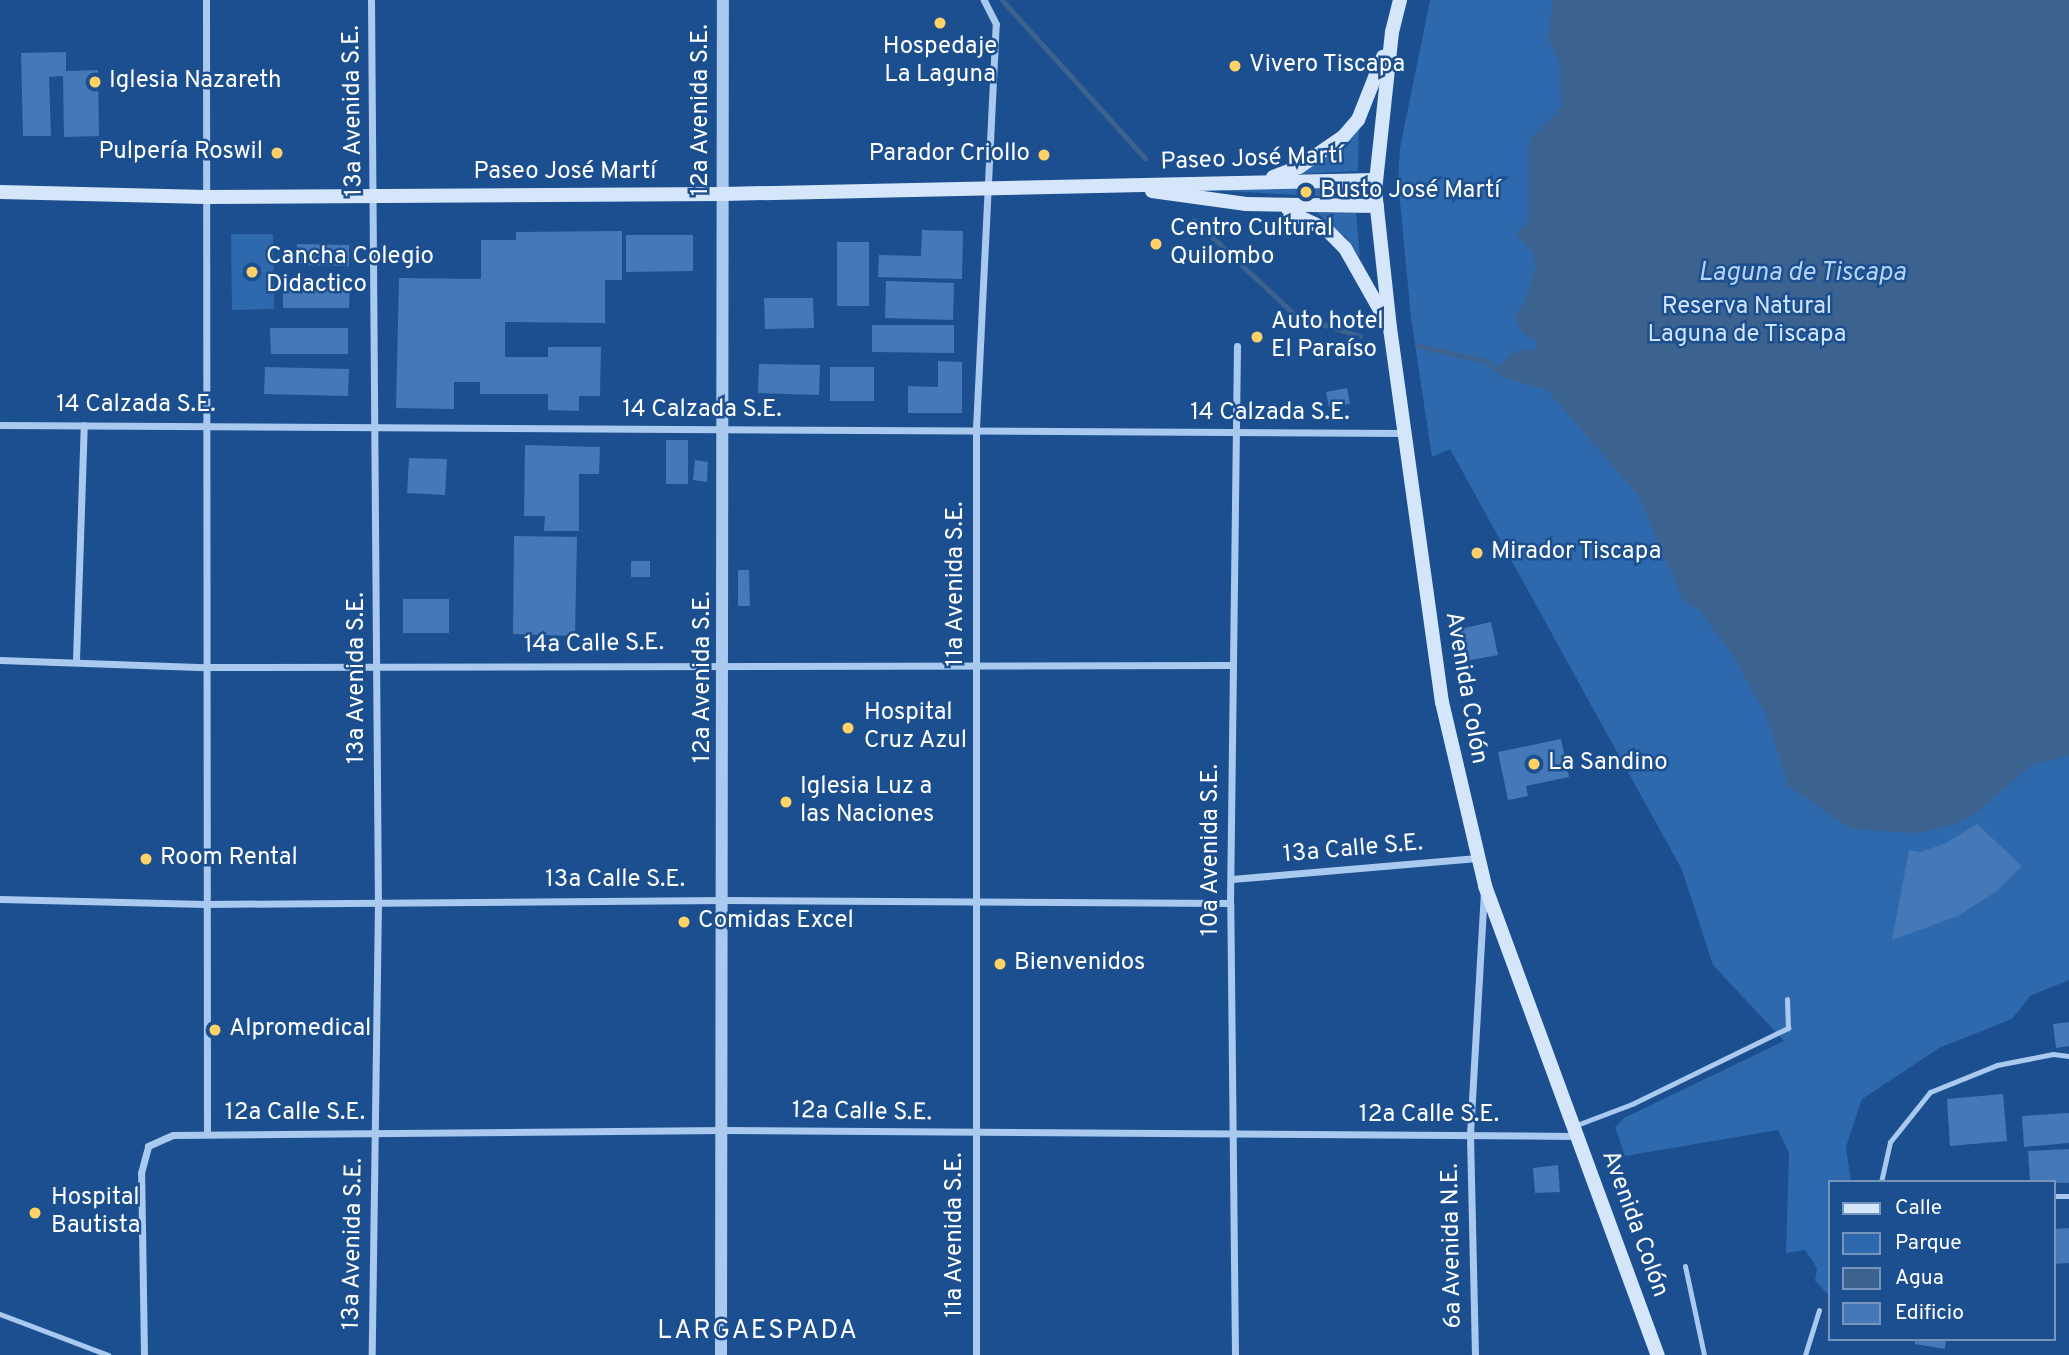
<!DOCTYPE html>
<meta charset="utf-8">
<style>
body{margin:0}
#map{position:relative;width:2069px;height:1355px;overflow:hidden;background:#1b4f8f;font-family:Overpass,sans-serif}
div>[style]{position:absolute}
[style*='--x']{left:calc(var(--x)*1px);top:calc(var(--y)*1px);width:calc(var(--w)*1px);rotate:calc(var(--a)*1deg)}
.green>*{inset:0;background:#2e69ad}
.water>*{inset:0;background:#3c6290}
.stream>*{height:5px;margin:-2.5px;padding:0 2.5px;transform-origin:2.5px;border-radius:2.5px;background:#3c6290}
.building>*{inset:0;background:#4478b7}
.service>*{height:5px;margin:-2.5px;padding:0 2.5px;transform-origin:2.5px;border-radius:2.5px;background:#a9c9ee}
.minor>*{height:7px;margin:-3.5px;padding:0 3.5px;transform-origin:3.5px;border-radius:3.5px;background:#a9c9ee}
.tertiary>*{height:12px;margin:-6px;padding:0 6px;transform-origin:6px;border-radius:6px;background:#a9c9ee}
.secondary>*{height:14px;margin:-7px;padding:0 7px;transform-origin:7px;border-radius:7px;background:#d6e6fa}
.dots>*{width:19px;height:19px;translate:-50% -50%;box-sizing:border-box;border:4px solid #1b4f8f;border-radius:50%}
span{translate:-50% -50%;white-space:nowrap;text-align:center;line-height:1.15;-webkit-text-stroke:5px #1b4f8f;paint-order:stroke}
.poi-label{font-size:24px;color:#fff}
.left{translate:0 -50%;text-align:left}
.right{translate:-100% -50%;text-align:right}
.street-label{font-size:24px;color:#fff}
.park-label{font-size:24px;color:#cfe3fa}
.water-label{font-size:26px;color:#b5d3f5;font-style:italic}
.neighbourhood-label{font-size:26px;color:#fff;letter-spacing:2px}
.legend{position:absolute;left:1828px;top:1180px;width:228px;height:161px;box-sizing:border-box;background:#1b4f8f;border:2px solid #7695bc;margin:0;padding:9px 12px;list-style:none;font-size:21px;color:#fff}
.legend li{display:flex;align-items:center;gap:14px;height:35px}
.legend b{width:35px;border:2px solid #7695bc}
</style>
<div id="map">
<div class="green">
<i style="clip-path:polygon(1430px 0,2069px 0,2069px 980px,2030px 996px,2012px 1019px,1939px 1048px,1862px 1099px,1846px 1147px,1851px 1182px,1829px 1182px,1829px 1295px,1815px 1281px,1817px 1268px,1805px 1250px,1786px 1253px,1789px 1153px,1778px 1130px,1625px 1156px,1615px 1127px,1624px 1118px,1784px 1041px,1713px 965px,1682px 870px,1450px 449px,1432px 457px,1411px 318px,1398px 180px,1400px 148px)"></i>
<i style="clip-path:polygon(1359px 126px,1358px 171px,1300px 174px,1328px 156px)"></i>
<i style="clip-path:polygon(1321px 186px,1355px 189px,1355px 198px,1225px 191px,1225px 187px)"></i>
<i style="clip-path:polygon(1317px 213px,1356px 213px,1360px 258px,1347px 238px)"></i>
<i style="clip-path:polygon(231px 234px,273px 234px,274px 309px,232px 310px)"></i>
</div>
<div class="water">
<i style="clip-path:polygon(1553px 0,2069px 0,2069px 756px,2031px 765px,1978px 812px,1956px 824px,1918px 833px,1851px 829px,1788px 786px,1766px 714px,1731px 653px,1699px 610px,1683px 600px,1638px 495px,1546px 389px,1501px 377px,1498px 367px,1515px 351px,1536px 349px,1535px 339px,1523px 334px,1514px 316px,1523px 305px,1536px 265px,1533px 254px,1516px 234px,1529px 221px,1529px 140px,1562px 107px,1559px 60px,1548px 39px)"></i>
</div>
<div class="stream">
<i style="--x:1002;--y:0;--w:213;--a:47.9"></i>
<i style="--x:1194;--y:220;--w:140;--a:43.3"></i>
<i style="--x:1296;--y:316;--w:67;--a:17.4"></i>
<i style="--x:1418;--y:346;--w:70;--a:12.4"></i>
<i style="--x:1486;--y:361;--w:16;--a:38"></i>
</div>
<div class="building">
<i style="clip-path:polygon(66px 52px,66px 71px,98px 70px,99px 136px,64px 137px,63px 76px,49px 77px,51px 136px,23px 136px,21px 53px)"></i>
<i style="clip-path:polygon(922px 230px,963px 231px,962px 279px,878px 277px,879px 255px,921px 256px)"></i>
<i style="clip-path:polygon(622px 231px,622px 280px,605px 280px,605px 323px,505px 322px,505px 357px,548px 357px,548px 347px,601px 347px,600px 396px,579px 396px,579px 411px,548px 410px,548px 394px,480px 394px,480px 382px,454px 382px,454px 409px,396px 408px,399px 278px,481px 279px,481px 240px,516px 240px,516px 232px)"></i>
<i style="clip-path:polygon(626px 235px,693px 235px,693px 271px,626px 272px)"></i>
<i style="clip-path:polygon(837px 242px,869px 242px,869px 306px,837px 306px)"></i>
<i style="clip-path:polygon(297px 244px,349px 245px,349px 266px,296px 265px)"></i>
<i style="clip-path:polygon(886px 281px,954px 283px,953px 320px,885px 318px)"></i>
<i style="clip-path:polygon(283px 284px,350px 285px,349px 308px,283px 308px)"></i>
<i style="clip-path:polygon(764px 298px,813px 298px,814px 328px,765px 329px)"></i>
<i style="clip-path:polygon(872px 325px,954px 325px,954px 353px,872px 352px)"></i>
<i style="clip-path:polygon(270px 328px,348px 328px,348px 354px,271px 354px)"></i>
<i style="clip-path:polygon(938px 361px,962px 362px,962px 413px,908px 413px,908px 386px,938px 387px)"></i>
<i style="clip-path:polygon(759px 364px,820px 365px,819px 395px,758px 393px)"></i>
<i style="clip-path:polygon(265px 367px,349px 369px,348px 396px,264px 394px)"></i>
<i style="clip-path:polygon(830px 367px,874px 367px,874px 401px,830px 401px)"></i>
<i style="clip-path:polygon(1347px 388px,1350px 404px,1329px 407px,1326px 392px)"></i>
<i style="clip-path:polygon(666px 440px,688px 440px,688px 484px,666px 484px)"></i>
<i style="clip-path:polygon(525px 445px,600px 447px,599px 474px,579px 474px,579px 531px,544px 531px,545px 516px,524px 516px)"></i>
<i style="clip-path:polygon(409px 458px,447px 459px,445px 495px,407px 493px)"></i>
<i style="clip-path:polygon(695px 460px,708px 462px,707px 482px,693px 480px)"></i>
<i style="clip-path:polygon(514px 536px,577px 537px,575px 636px,513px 634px)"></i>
<i style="clip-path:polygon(631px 561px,650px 561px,650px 577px,631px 577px)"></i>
<i style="clip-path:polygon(738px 570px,749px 570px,750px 606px,738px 606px)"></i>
<i style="clip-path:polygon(403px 599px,449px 599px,449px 633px,403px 633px)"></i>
<i style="clip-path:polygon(1491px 622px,1498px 655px,1466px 661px,1460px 629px)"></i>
<i style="clip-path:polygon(1561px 739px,1569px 777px,1526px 786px,1528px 796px,1508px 800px,1498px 752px)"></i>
<i style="clip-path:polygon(1977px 824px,2022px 866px,1997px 891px,1958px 916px,1892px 940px,1909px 850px,1921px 852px,1946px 843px)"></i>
<i style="clip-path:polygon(2069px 1022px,2069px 1046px,2056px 1048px,2053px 1024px)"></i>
<i style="clip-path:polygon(2003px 1094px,2007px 1141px,1950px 1146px,1947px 1099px)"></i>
<i style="clip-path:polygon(2069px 1113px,2069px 1143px,2024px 1147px,2022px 1116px)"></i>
<i style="clip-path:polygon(2069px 1149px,2069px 1183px,2030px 1182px,2028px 1151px)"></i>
<i style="clip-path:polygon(1558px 1165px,1560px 1192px,1535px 1193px,1533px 1168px)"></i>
<i style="clip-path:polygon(2069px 1228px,2069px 1263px,2053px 1264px,2053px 1229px)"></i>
<i style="clip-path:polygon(1915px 1339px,1946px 1339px,1945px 1349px,1915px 1344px)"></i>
</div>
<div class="service">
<i style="--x:1574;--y:1126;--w:62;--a:-20.8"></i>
<i style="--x:1632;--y:1104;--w:174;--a:-26"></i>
<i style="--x:1788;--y:1028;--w:29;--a:-92"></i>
<i style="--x:1881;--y:1182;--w:41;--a:-77.3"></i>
<i style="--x:1890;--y:1142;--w:64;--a:-51.3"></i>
<i style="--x:1930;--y:1092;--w:72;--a:-21.9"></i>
<i style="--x:1997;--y:1065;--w:57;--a:-11.1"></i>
<i style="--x:2053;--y:1054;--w:16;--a:7"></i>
<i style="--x:2053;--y:1196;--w:16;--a:0"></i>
<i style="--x:1685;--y:1266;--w:91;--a:77.9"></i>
<i style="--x:0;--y:1314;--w:116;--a:20.8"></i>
<i style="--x:1805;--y:1355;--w:47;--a:-72.7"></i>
</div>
<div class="minor">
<i style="--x:206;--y:0;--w:1134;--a:89.95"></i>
<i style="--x:371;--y:0;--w:902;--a:89.56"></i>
<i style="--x:378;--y:902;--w:453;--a:90.8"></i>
<i style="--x:0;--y:425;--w:1404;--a:0.33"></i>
<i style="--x:0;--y:660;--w:205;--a:2"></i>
<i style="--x:205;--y:667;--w:1026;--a:-0.11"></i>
<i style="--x:76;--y:660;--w:235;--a:-88.1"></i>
<i style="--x:1232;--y:879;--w:246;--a:-4.9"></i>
<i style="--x:0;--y:899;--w:205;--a:1.4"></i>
<i style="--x:205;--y:904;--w:520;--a:-0.44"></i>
<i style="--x:725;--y:900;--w:505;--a:0.34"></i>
<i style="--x:144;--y:1355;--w:182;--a:-90.9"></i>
<i style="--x:141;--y:1173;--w:28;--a:-75"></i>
<i style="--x:148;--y:1146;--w:27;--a:-24"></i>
<i style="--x:173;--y:1135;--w:551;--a:-0.52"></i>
<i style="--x:724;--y:1130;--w:853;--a:0.4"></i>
<i style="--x:976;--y:1355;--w:927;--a:-90"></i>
<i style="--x:976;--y:428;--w:404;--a:-87.2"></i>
<i style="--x:996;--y:24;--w:27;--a:-117"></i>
<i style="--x:1235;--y:1355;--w:452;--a:-90.6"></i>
<i style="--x:1230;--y:903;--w:557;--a:-89.28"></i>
<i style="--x:1475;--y:1355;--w:221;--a:-91.3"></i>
<i style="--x:1470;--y:1134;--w:241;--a:-86.7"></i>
</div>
<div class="tertiary">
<i style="--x:721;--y:1355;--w:1355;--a:-89.92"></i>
</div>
<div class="secondary">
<i style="--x:1400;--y:0;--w:33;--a:104"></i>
<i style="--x:1392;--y:32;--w:159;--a:96.1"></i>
<i style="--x:1375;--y:190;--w:139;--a:83.8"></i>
<i style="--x:1390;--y:328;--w:378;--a:82.1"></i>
<i style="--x:1442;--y:702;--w:189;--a:76.8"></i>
<i style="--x:1485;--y:886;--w:500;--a:69.8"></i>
<i style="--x:1273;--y:177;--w:28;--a:-21"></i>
<i style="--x:1299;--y:167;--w:53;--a:-34.3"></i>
<i style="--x:1343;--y:137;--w:23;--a:-49"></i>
<i style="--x:1358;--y:120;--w:68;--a:-68.4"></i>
<i style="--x:1152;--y:191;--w:95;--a:7.9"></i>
<i style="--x:1246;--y:204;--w:131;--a:0.9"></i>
<i style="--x:0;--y:192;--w:206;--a:1.4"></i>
<i style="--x:206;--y:197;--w:516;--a:-0.33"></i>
<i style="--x:722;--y:194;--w:654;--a:-1.23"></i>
<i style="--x:1289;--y:212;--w:42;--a:25.3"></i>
<i style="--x:1327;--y:230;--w:25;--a:45"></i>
<i style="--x:1345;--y:248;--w:79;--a:60.5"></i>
</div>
<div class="dots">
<i style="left:940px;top:23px;background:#ffd166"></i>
<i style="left:1235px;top:66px;background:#ffd166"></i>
<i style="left:95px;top:82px;background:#ffd166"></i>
<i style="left:277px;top:153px;background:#ffd166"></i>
<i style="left:1044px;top:155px;background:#ffd166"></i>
<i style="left:1306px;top:192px;background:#ffd166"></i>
<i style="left:1156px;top:244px;background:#ffd166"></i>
<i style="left:252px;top:272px;background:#ffd166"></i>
<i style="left:1257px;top:337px;background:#ffd166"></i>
<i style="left:1477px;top:553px;background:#ffd166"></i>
<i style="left:848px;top:728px;background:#ffd166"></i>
<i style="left:1534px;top:764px;background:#ffd166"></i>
<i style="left:786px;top:802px;background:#ffd166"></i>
<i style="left:146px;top:859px;background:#ffd166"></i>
<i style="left:684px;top:922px;background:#ffd166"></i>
<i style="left:1000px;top:964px;background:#ffd166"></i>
<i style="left:215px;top:1030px;background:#ffd166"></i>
<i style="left:35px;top:1213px;background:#ffd166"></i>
</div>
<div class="poi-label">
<span style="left:940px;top:62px">Hospedaje<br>La Laguna</span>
<span class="left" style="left:1249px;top:66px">Vivero Tiscapa</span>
<span class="left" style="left:109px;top:82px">Iglesia Nazareth</span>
<span class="right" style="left:263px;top:153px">Pulpería Roswil</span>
<span class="right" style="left:1030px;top:155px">Parador Criollo</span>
<span class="left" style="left:1320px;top:192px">Busto José Martí</span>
<span class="left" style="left:1170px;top:244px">Centro Cultural<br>Quilombo</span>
<span class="left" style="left:266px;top:272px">Cancha Colegio<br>Didactico</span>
<span class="left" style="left:1271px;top:337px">Auto hotel<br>El Paraíso</span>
<span class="left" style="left:1491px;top:553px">Mirador Tiscapa</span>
<span class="left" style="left:864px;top:728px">Hospital<br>Cruz Azul</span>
<span class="left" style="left:1548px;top:764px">La Sandino</span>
<span class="left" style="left:800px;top:802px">Iglesia Luz a<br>las Naciones</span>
<span class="left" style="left:160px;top:859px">Room Rental</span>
<span class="left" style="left:698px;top:922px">Comidas Excel</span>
<span class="left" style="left:1014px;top:964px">Bienvenidos</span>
<span class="left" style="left:229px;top:1030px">Alpromedical</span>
<span class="left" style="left:51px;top:1213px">Hospital<br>Bautista</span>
</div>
<div class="street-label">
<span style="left:702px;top:110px;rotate:-90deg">12a Avenida S.E.</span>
<span style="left:354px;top:111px;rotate:-91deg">13a Avenida S.E.</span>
<span style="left:1252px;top:160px;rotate:-2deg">Paseo José Martí</span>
<span style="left:565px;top:173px">Paseo José Martí</span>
<span style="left:136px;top:406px">14 Calzada S.E.</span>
<span style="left:702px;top:411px">14 Calzada S.E.</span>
<span style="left:1270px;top:414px">14 Calzada S.E.</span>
<span style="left:957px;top:584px;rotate:-90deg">11a Avenida S.E.</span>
<span style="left:594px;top:645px;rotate:-1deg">14a Calle S.E.</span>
<span style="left:704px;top:677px;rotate:-90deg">12a Avenida S.E.</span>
<span style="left:358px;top:678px;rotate:-90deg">13a Avenida S.E.</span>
<span style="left:1465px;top:688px;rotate:80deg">Avenida Colón</span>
<span style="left:1212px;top:850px;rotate:-90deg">10a Avenida S.E.</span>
<span style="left:1353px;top:850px;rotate:-5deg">13a Calle S.E.</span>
<span style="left:615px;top:881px">13a Calle S.E.</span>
<span style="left:862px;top:1113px;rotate:1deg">12a Calle S.E.</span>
<span style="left:295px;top:1114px">12a Calle S.E.</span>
<span style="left:1429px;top:1116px">12a Calle S.E.</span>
<span style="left:1634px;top:1224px;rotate:70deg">Avenida Colón</span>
<span style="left:956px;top:1235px;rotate:-90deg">11a Avenida S.E.</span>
<span style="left:354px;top:1244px;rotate:-89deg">13a Avenida S.E.</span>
<span style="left:1453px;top:1246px;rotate:-91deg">6a Avenida N.E.</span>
</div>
<div class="park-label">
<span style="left:1747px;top:322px">Reserva Natural<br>Laguna de Tiscapa</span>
</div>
<div class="water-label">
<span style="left:1802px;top:274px">Laguna de Tiscapa</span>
</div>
<div class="neighbourhood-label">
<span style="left:758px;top:1332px">LARGAESPADA</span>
</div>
<ul class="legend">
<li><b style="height:9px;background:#d6e6fa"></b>Calle</li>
<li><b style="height:19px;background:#2e69ad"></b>Parque</li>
<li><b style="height:19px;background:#3c6290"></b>Agua</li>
<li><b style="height:19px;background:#4478b7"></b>Edificio</li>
</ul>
</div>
